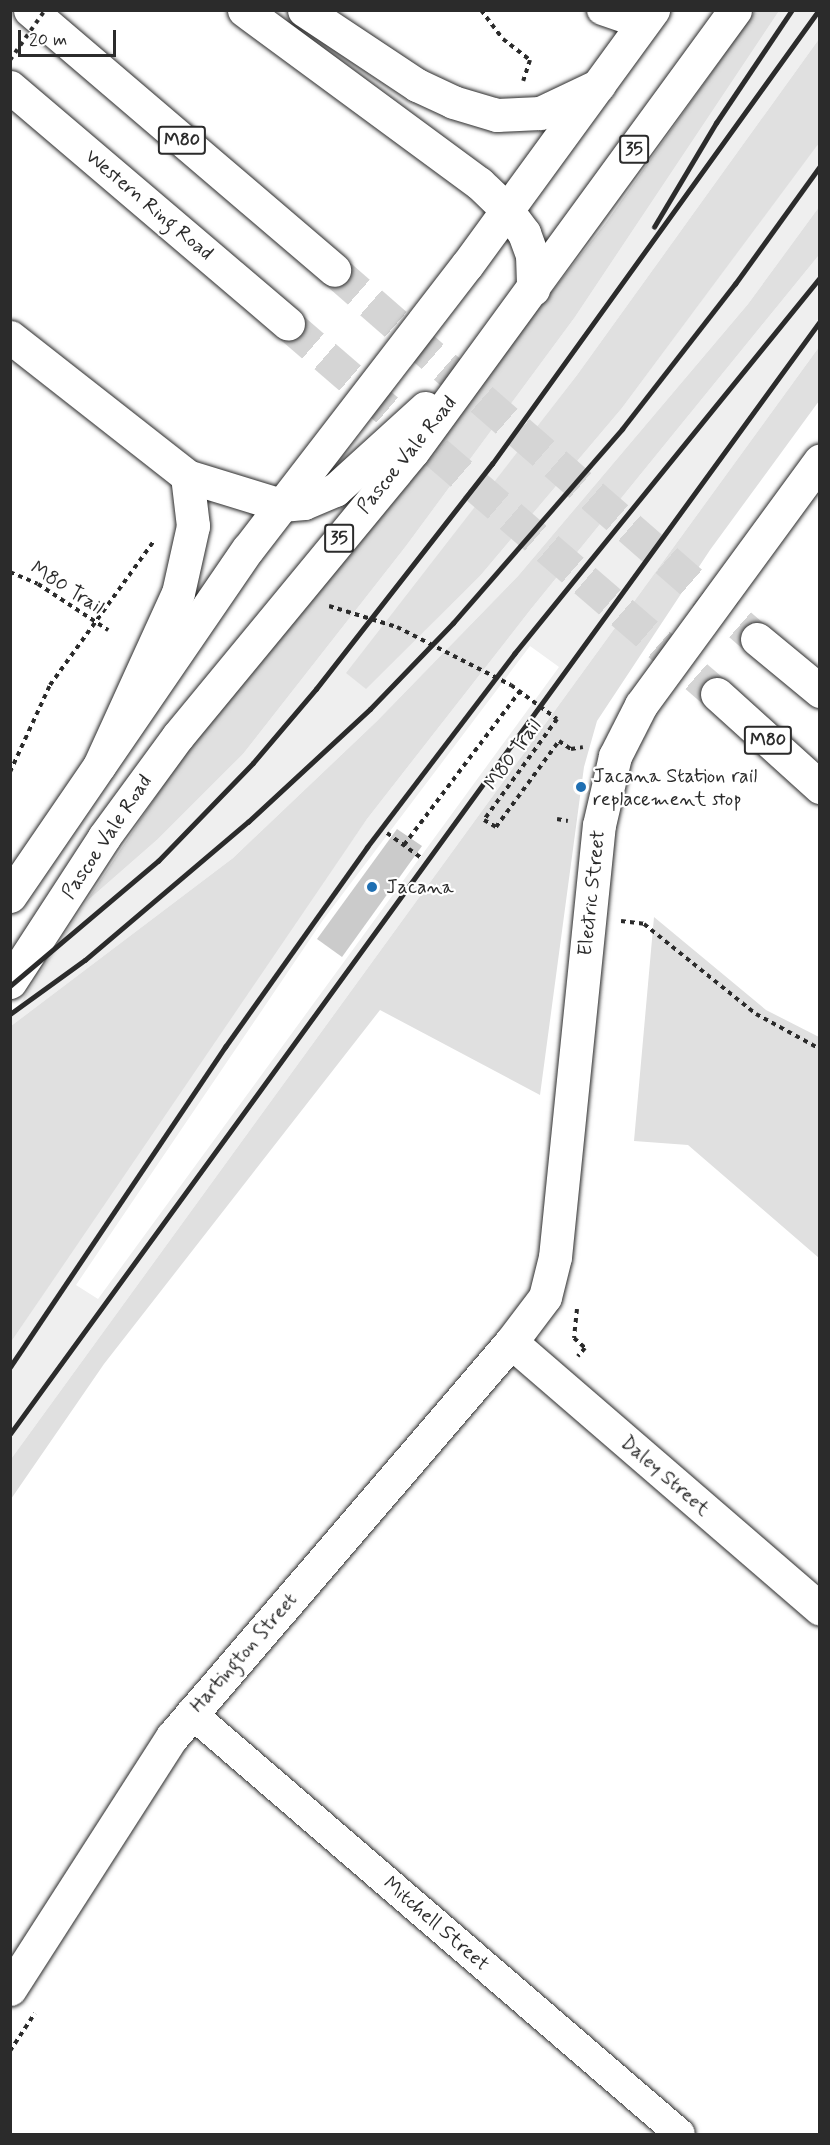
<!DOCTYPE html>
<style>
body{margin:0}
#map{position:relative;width:830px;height:2145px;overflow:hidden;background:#fff;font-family:Mynerve,sans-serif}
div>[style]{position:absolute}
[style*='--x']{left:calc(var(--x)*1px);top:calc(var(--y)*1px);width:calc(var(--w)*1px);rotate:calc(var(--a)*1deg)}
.built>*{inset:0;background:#efefef}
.green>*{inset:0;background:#e0e0e0}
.building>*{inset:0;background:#cbcbcb}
.highway-tunnel>*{height:33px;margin-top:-16.5px;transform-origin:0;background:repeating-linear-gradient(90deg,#d5d5d5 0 33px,transparent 0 49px)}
.path>*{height:4px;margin-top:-2px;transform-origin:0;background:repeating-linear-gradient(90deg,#2b2b2b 0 4.5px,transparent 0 9px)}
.roads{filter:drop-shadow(0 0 2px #2b2b2b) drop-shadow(0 0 2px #2b2b2b)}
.street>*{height:30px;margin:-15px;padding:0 15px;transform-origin:15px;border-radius:15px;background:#fff}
.secondary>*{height:33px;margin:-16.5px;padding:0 16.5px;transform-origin:16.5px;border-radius:16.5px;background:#fff}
.primary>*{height:33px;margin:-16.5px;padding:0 16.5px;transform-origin:16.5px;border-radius:16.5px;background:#fff}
.highway>*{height:33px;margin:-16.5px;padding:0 16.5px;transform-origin:16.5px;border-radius:16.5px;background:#fff}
.rail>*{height:4.5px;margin:-2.25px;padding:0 2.25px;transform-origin:2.25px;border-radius:2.25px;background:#2b2b2b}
.path-bridge>*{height:4px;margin-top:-2px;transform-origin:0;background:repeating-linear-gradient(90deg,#2b2b2b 0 4.5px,transparent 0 9px)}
.dots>*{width:16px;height:16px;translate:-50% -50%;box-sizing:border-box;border:3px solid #fff;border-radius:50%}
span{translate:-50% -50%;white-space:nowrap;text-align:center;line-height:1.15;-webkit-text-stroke:4.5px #fff;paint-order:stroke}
.shield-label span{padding:2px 4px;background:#fff;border:2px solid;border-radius:4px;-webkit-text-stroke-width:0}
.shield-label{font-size:18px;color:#2b2b2b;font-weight:700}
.street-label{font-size:20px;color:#2b2b2b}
.poi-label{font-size:20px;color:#2b2b2b}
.left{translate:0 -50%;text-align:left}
.frame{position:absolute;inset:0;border:12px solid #2b2b2b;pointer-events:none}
.scale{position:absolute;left:18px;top:30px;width:98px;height:27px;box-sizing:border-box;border:3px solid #2b2b2b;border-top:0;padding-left:8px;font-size:18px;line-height:21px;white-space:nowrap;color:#2b2b2b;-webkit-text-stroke:4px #fff;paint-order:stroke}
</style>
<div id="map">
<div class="built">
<i style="clip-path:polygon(779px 11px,819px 11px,819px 39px,577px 375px,466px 519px,366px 688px,480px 576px,622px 408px,819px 142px,819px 207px,748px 304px,518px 576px,377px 721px,233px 858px,11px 1026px,10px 1019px,86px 902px,158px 839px,243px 754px,406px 546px,575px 317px)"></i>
<i style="clip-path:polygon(evenodd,819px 255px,819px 347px,11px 1459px,11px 1342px,226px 1021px,367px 819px,531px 609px,819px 255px,530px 646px,559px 667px,98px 1299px,76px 1285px,323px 920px,530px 646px)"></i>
</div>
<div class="green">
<i style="clip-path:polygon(755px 11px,779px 11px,575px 317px,406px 546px,243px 754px,158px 839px,86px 902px,200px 730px,413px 478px,486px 375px,605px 224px)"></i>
<i style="clip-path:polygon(819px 39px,820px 142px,816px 147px,622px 408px,480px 576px,366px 689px,346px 673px,577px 375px)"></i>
<i style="clip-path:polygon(819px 207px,819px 255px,531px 609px,367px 819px,11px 1342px,11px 1026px,233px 858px,377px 721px,518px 576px,748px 304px)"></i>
<i style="clip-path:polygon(819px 347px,819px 401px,710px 550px,597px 721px,584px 767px,540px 1095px,380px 1010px,104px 1364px,11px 1499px,11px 1459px)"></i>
<i style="clip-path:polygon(654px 917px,766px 1010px,819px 1037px,819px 1258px,688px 1145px,634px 1141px)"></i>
</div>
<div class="building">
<i style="clip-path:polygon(397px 829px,422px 846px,342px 957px,317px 939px)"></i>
</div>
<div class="highway-tunnel">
<i style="--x:334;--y:270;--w:561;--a:41.1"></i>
<i style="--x:288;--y:324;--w:567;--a:40.78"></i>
</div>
<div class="path">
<i style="--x:481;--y:10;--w:36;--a:53"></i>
<i style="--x:503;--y:39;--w:34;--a:38"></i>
<i style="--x:530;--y:60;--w:22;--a:108"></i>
<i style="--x:10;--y:572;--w:30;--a:23"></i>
<i style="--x:38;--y:584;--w:84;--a:33.3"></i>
<i style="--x:557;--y:719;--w:125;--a:125.9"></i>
<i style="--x:484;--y:820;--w:14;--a:30"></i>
<i style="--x:496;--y:827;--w:107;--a:-53.8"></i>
<i style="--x:559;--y:741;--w:14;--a:34"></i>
<i style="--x:571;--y:749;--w:12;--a:-9"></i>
<i style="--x:10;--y:772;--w:96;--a:-65.3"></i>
<i style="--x:50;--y:685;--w:178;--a:-54.2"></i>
<i style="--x:557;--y:819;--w:11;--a:10"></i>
<i style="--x:387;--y:833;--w:41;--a:36"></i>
<i style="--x:404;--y:845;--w:193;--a:-53"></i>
<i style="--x:621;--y:921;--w:23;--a:7"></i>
<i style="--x:644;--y:924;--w:144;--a:38.8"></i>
<i style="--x:756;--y:1014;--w:73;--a:28.7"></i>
<i style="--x:577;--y:1309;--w:29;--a:96"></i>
<i style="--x:574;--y:1338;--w:15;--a:42"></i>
<i style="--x:585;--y:1348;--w:11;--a:131"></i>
<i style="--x:10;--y:2051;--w:45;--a:-56.7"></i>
</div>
<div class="roads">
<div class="street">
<i style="--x:602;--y:10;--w:43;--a:18.9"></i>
<i style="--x:191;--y:1713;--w:645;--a:40.73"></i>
</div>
<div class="secondary">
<i style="--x:511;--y:1342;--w:408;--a:40.8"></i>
<i style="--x:10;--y:1989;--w:300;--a:-57.3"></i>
<i style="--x:172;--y:1737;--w:521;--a:-49.36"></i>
<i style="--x:511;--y:1342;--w:56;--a:-52.9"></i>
<i style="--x:545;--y:1297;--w:41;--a:-76"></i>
<i style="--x:555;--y:1257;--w:434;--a:-84.2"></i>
<i style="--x:599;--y:825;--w:71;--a:-76.9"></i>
<i style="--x:615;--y:756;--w:57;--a:-63"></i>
<i style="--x:641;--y:705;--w:303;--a:-53.8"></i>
</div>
<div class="primary">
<i style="--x:506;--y:209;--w:30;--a:53"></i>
<i style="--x:524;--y:233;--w:23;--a:70"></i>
<i style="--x:532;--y:255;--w:34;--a:88"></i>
<i style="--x:281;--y:505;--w:23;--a:-5"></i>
<i style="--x:304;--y:503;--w:34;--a:-23"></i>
<i style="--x:335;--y:490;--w:122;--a:-42.3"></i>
<i style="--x:10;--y:896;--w:421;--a:-55.6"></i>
<i style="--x:248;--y:549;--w:359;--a:-52.4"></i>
<i style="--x:467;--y:265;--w:316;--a:-53.9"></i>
<i style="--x:10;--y:982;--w:173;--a:-57"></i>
<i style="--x:104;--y:837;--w:125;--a:-53.8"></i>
<i style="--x:178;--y:736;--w:369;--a:-50.5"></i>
<i style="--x:413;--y:451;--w:546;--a:-53.86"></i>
</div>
<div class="highway">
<i style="--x:30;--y:10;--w:400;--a:40.5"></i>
<i style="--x:244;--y:10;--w:292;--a:36.4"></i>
<i style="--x:479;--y:183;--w:37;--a:44"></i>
<i style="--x:304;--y:10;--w:136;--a:33.6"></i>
<i style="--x:417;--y:85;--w:40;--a:25"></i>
<i style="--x:453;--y:102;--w:46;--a:16.5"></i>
<i style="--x:497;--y:115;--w:43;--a:-2.7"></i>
<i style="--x:540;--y:113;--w:65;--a:-25.4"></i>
<i style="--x:10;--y:87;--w:365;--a:40.4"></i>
<i style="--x:10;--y:337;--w:225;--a:38.1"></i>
<i style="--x:187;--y:476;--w:98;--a:17.1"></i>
<i style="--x:757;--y:639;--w:82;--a:39.5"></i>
<i style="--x:717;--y:694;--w:139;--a:42.1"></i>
<i style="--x:99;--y:766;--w:190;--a:-65.5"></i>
<i style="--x:178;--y:593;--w:69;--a:-77.4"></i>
<i style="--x:193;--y:526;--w:50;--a:-96.8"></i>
</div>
</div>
<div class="rail">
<i style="--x:654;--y:227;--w:121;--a:-59.2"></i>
<i style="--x:716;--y:123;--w:136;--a:-56.1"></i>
<i style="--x:10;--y:986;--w:194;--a:-40.2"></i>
<i style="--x:158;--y:861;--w:136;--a:-45.9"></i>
<i style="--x:253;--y:763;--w:97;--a:-49.6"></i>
<i style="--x:316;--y:689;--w:286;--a:-52"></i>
<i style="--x:492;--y:464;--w:560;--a:-54.24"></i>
<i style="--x:10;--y:1014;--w:92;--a:-35.8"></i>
<i style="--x:85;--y:960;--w:214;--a:-40.3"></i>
<i style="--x:248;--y:822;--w:166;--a:-42.8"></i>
<i style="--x:370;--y:709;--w:120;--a:-46"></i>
<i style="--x:453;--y:623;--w:257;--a:-48.9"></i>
<i style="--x:622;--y:429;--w:184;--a:-52.1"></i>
<i style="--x:735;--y:284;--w:145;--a:-54.2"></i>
<i style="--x:10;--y:1367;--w:386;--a:-56.1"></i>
<i style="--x:225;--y:1047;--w:245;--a:-54.6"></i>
<i style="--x:367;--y:847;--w:243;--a:-52.7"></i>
<i style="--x:514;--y:654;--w:486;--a:-50.9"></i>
<i style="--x:10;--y:1434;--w:1377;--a:-53.95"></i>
</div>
<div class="path-bridge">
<i style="--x:10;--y:60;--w:61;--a:-55"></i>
<i style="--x:329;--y:606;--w:71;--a:17.2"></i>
<i style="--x:397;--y:627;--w:128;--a:27"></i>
<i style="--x:511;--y:685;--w:57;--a:36.5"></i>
</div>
<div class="dots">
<i style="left:581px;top:787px;background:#1f6fb2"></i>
<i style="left:372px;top:887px;background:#1f6fb2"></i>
</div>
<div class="shield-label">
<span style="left:182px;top:140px">M80</span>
<span style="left:634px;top:149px">35</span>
<span style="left:339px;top:538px">35</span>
<span style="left:768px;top:740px">M80</span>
</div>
<div class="street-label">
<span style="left:149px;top:205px;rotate:40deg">Western Ring Road</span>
<span style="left:407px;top:455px;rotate:-51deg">Pascoe Vale Road</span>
<span style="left:67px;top:588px;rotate:32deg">M80 Trail</span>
<span style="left:513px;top:755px;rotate:-54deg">M80 Trail</span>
<span style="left:107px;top:837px;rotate:-56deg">Pascoe Vale Road</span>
<span style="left:592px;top:893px;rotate:-84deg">Electric Street</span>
<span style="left:665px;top:1476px;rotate:41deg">Daley Street</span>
<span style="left:244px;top:1653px;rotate:-49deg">Hartington Street</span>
<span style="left:436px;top:1924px;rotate:41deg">Mitchell Street</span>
</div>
<div class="poi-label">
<span class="left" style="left:593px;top:788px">Jacana Station rail<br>replacement stop</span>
<span class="left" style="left:386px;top:887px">Jacana</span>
</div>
<div class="frame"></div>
<div class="scale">20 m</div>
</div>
